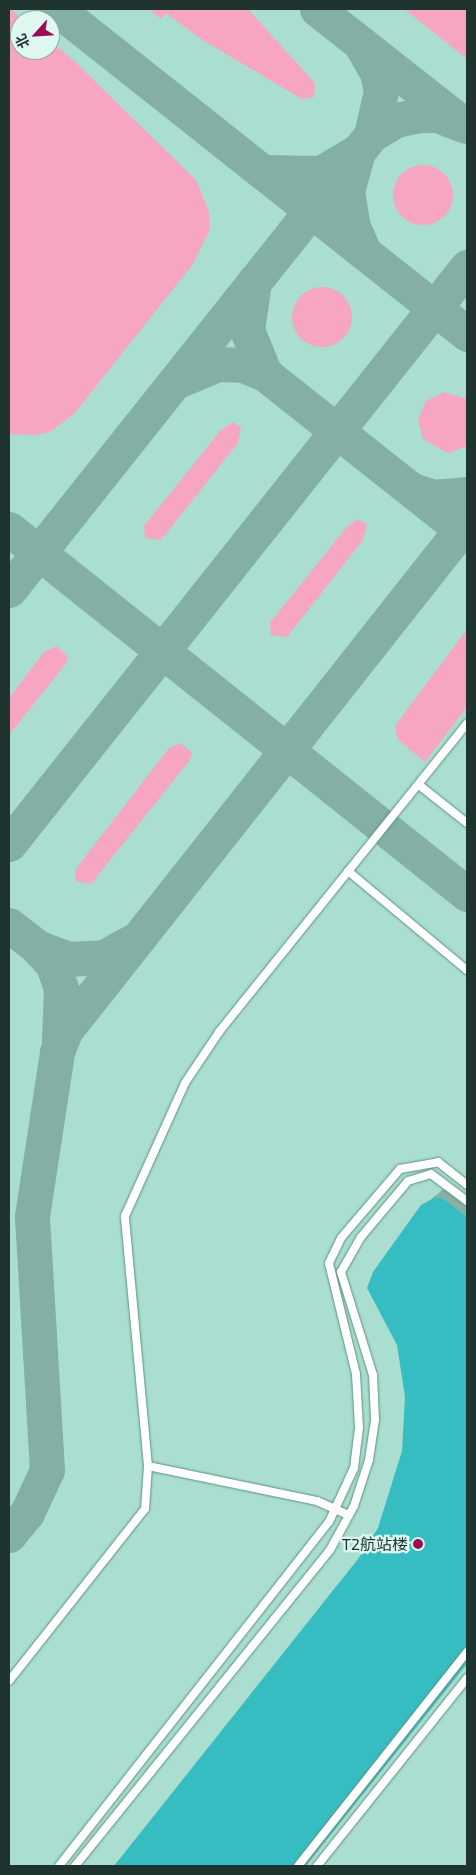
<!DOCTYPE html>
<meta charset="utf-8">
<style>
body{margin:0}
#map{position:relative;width:476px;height:1875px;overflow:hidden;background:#a9ded0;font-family:"Exo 2","Noto Sans SC",sans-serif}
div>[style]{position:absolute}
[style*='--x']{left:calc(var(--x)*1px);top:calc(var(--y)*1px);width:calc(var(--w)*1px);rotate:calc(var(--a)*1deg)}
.green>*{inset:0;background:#f7a6c1}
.round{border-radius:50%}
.shadow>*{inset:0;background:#0003}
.taxiway>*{height:35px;margin:-17.5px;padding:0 17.5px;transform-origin:17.5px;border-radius:17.5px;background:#83afa4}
.building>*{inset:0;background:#36bdc1}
.roads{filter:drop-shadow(0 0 1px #5e9084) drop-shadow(0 0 1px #5e9084)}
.service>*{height:8px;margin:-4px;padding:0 4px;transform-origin:4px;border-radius:4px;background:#fff}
.dots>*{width:14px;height:14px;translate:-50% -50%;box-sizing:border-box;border:2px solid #def8f1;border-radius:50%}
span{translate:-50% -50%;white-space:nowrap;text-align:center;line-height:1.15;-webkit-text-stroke:4.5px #def8f1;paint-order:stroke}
.poi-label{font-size:16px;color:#1f342f}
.right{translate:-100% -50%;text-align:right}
.frame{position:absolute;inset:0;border:10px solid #1f342f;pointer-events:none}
.north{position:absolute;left:10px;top:10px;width:50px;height:50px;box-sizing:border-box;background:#def8f1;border:1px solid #92aaa3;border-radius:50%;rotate:244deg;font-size:14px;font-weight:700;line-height:20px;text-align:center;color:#1f342f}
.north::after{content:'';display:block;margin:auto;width:18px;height:22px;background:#9d0b57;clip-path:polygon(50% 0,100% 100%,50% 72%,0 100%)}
</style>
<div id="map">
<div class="green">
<i style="clip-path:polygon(10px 9px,24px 20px,20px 20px,20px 50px,50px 50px,50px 41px,71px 58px,196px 180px,209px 212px,210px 229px,193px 264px,74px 414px,50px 432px,35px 435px,9px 434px)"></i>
<i style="clip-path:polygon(149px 9px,248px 9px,315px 83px,314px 97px,302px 99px,204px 41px,166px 13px,161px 19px)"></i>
<i style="clip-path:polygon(404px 9px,467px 9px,467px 59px)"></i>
<i class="round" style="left:393px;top:165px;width:60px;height:60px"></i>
<i class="round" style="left:292px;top:287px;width:60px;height:60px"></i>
<i style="clip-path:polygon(444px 392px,467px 399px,467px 446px,448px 453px,423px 439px,418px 420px,426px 401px)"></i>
<i style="clip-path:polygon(233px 422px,241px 428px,238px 443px,161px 540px,145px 538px,144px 526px,221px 430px)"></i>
<i style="clip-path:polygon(358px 519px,367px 525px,363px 540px,287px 637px,271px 635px,270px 623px,346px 528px)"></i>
<i style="clip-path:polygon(467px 629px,467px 707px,425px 762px,398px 740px,395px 726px)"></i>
<i style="clip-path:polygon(57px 646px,68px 657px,65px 665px,9px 735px,9px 698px,44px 652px)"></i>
<i style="clip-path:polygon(181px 743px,192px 753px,189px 761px,91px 884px,76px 881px,75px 870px,169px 748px)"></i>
</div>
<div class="shadow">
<i style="clip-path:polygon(447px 1186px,467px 1196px,467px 1664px,306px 1866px,115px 1866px,359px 1560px,379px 1529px,403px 1451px,429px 1201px)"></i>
</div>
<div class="taxiway">
<i style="--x:57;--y:9;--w:523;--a:38.4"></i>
<i style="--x:317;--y:9;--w:179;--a:38.2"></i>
<i style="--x:360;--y:43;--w:34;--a:60"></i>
<i style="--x:377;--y:72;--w:19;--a:78"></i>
<i style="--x:381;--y:91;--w:45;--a:102.8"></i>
<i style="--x:371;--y:135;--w:29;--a:-31"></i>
<i style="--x:396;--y:120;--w:25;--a:-12"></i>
<i style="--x:420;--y:115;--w:17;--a:0"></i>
<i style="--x:437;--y:115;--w:30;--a:21"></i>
<i style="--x:263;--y:172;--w:58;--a:1"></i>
<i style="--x:321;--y:173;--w:43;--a:-30.7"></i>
<i style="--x:358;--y:151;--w:41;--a:105.4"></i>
<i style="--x:347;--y:191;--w:33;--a:81"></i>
<i style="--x:352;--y:224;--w:30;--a:67"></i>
<i style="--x:265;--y:374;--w:258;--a:38.4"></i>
<i style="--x:177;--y:381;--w:44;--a:-22.5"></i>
<i style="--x:218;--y:364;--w:25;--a:2"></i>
<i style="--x:243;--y:365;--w:24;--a:22"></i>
<i style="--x:265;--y:374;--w:48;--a:-112.2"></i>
<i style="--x:247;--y:330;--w:49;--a:-81.7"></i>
<i style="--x:412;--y:490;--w:22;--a:18"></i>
<i style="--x:433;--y:497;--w:34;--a:-5"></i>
<i style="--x:9;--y:529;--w:586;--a:38.55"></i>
<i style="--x:9;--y:590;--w:581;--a:-51.49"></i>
<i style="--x:9;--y:844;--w:737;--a:-51.56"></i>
<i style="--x:9;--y:925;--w:36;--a:38"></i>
<i style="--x:37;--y:947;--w:33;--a:21"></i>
<i style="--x:68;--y:959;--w:36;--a:-3"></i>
<i style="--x:104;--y:957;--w:31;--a:-29"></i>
<i style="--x:37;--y:947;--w:24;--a:48"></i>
<i style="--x:53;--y:965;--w:24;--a:71"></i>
<i style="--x:61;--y:988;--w:53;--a:92.2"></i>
<i style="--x:9;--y:1535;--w:28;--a:-51"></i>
<i style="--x:27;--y:1513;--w:47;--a:-65.1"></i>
<i style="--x:47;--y:1470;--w:254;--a:-93.4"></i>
<i style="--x:32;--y:1216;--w:166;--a:-81.3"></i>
<i style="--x:57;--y:1052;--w:22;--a:-69"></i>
<i style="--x:65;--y:1031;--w:649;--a:-51.7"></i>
</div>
<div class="building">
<i style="clip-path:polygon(434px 1198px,442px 1198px,467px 1217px,467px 1663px,305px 1866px,114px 1866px,358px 1559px,378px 1528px,402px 1451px,405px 1397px,397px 1345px,367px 1288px,373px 1272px,421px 1205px)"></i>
</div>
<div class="roads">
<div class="service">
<i style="--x:419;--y:785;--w:61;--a:38.4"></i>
<i style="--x:348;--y:871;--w:155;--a:39.8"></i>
<i style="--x:148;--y:1466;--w:173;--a:11.7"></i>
<i style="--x:317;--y:1501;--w:35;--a:24"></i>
<i style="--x:9;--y:1681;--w:219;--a:-51.7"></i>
<i style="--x:145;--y:1509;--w:43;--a:-86"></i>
<i style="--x:148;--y:1466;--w:251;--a:-95.3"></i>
<i style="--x:125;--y:1216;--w:146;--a:-65.7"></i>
<i style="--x:185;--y:1083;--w:61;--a:-56.3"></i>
<i style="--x:219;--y:1032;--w:396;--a:-51.2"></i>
<i style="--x:59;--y:1866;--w:437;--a:-51.9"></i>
<i style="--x:329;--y:1522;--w:60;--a:-65.2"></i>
<i style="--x:354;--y:1468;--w:40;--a:-82.9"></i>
<i style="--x:359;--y:1428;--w:54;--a:-93.2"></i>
<i style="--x:356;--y:1374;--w:114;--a:-103.7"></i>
<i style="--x:329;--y:1263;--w:28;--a:-64"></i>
<i style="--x:341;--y:1238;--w:91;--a:-49.5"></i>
<i style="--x:400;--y:1169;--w:39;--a:-10"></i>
<i style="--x:438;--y:1162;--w:37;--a:38"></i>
<i style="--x:75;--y:1866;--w:406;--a:-51.1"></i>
<i style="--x:330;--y:1550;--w:50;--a:-61.4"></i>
<i style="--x:354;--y:1506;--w:48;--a:-71.9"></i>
<i style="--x:369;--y:1460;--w:40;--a:-81.5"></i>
<i style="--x:375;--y:1420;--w:45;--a:-92.5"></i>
<i style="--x:373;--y:1375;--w:108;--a:-107.3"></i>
<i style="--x:341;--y:1272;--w:40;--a:-60.3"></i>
<i style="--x:361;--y:1237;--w:73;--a:-50"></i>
<i style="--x:408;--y:1181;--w:24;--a:-17"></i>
<i style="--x:431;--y:1174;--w:45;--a:36.9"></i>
<i style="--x:298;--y:1866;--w:273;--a:-51.7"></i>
<i style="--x:317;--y:1866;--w:241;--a:-51.4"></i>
</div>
</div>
<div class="dots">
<i style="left:418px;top:1544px;background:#9d0b57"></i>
</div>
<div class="poi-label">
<span class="right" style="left:408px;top:1544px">T2航站楼</span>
</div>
<div class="frame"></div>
<div class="north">北</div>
</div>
